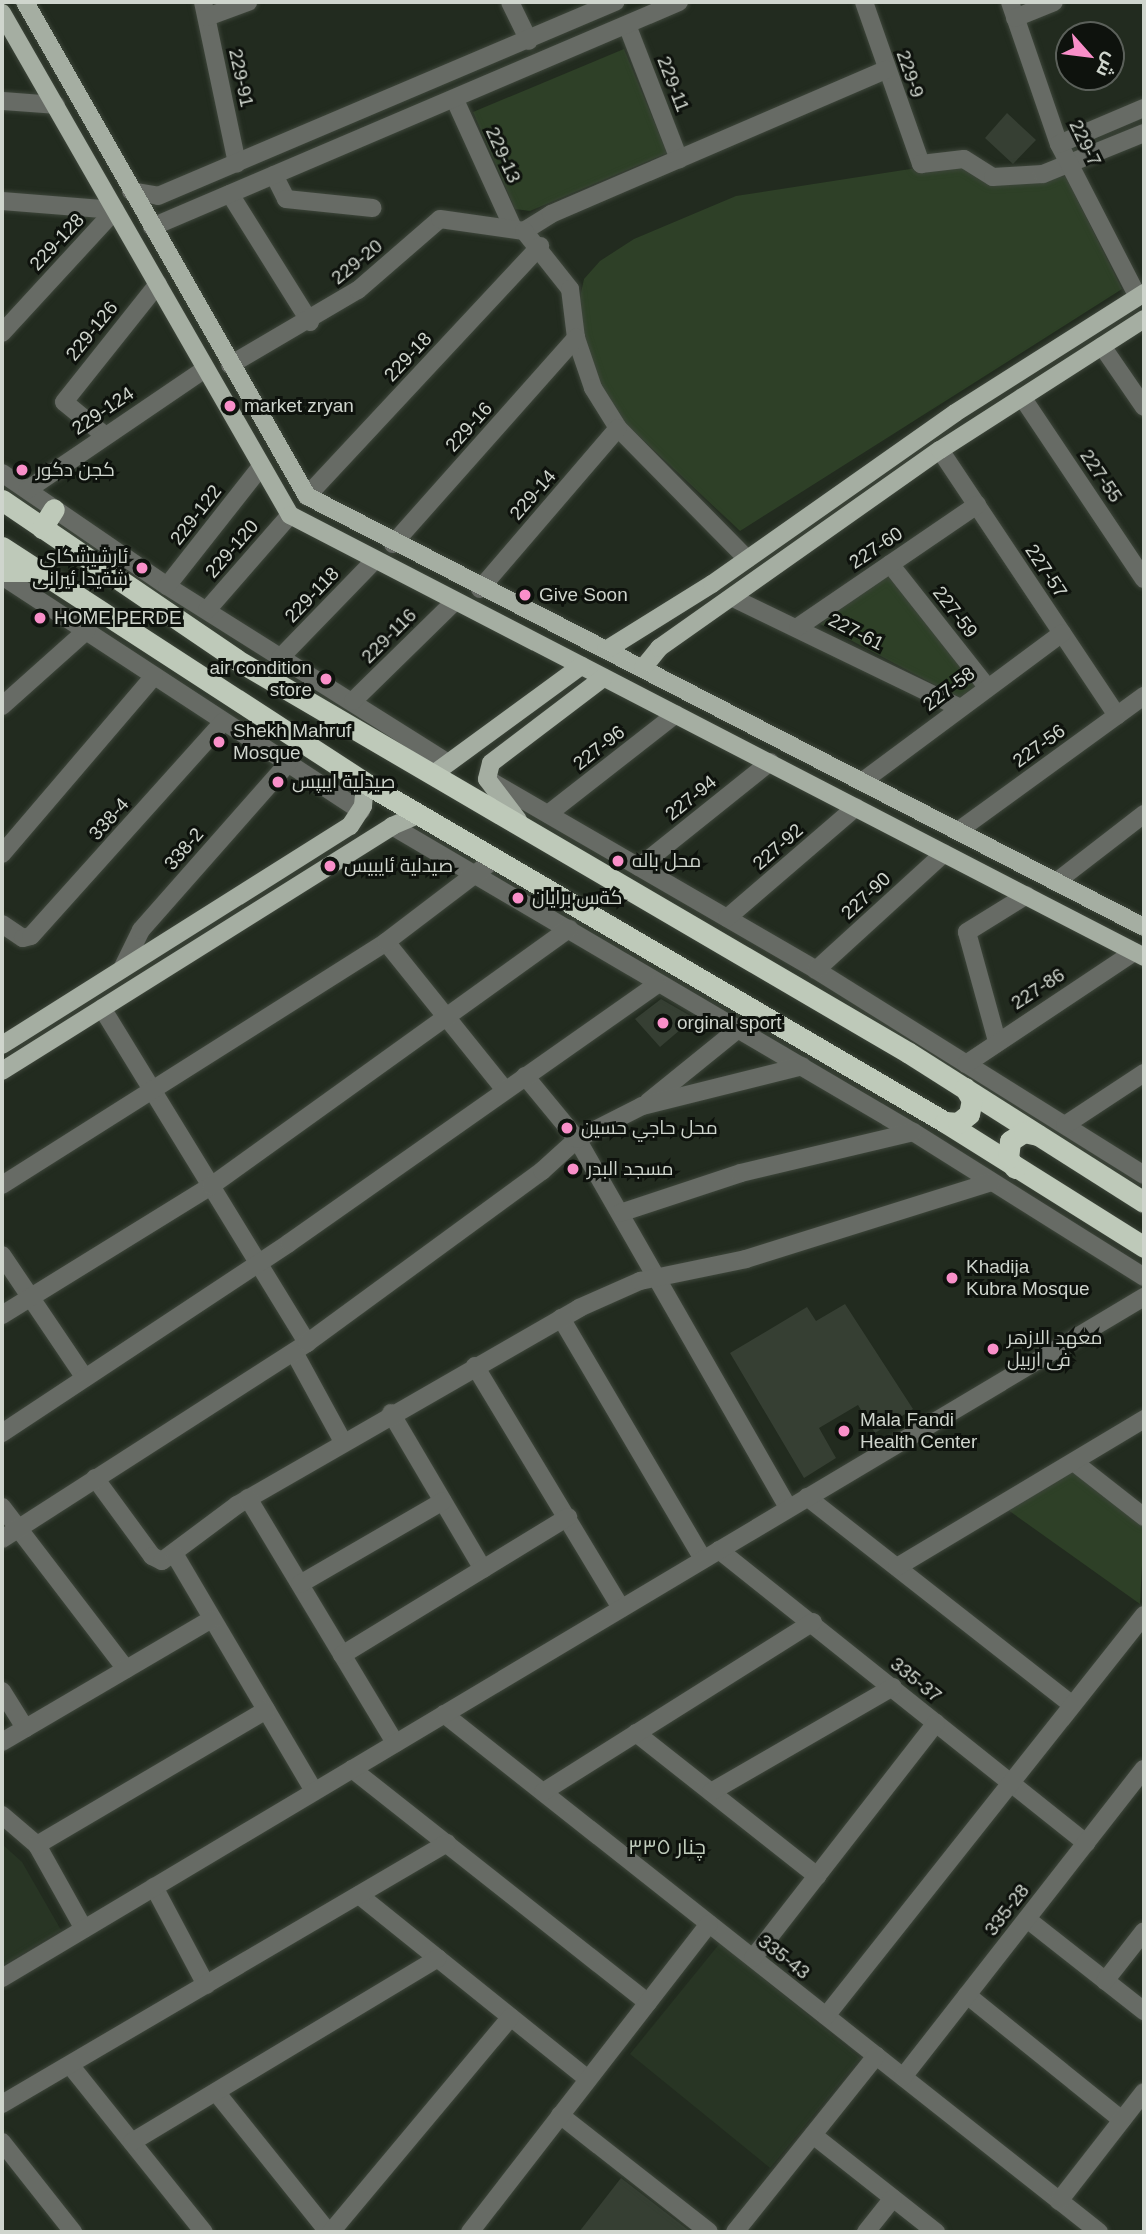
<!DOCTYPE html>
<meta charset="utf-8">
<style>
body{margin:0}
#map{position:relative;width:1146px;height:2234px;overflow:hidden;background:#222b1f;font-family:Helvetica,Cairo,sans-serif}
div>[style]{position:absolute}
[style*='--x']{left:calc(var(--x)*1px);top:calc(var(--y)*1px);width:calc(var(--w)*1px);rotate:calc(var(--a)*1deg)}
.built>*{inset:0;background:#283524}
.green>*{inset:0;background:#2e4027}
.building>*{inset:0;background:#363f33}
.roads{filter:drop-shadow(0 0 2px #3e463b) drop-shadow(0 0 2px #3e463b)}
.minor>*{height:18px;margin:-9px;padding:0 9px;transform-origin:9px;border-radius:9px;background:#676b65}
.major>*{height:18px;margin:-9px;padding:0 9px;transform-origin:9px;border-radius:9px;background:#a5aea2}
.highway>*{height:21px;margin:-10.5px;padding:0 10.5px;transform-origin:10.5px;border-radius:10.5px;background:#bec9b9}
.dots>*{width:19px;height:19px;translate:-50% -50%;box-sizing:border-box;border:4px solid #0e120d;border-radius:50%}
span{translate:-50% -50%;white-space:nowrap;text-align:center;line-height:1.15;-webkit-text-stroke:6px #0e120d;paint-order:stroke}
.street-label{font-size:19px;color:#cfd5cd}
.poi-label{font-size:19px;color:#cfd5cd}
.left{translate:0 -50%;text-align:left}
.right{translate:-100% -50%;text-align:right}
.neighbourhood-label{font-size:21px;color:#c0ccbc}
.frame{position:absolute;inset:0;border:4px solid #cfd5cd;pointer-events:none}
.north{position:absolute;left:1055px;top:21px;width:70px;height:70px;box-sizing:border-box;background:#0e120d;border:2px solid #5b605a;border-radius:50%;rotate:118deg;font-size:19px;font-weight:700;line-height:28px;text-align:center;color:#cfd5cd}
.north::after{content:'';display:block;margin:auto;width:24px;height:32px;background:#f98fc9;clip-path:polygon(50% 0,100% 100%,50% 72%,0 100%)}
</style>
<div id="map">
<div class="built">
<i style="clip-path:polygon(2px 1844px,22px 1862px,61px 1930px,2px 1966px)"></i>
<i style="clip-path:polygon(720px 1943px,860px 2058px,770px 2168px,630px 2054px)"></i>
</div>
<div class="green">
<i style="clip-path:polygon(624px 49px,667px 153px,530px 211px,515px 209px,473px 112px)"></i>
<i style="clip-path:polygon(962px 161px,990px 178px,1066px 177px,1122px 289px,740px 531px,623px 421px,606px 396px,591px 367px,578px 307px,584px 279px,600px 261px,634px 239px,736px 196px)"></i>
<i style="clip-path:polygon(891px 572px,976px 686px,960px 698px,820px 624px)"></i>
<i style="clip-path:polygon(1073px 1471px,1144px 1527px,1140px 1604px,1008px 1510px)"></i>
</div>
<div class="building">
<i style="clip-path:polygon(1007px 113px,1036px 140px,1013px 164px,985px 138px)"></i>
<i style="clip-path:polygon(661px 999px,694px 1018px,660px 1047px,635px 1019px)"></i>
<i style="clip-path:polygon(845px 1304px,913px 1409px,875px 1433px,858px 1405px,819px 1428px,836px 1458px,804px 1478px,730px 1353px,807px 1307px,816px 1321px)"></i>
<i style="clip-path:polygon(621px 2178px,691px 2232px,579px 2232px)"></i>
</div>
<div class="roads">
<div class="minor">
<i style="--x:203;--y:2;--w:165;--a:78.1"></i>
<i style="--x:510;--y:2;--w:43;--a:64"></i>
<i style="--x:864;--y:2;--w:172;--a:70.6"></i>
<i style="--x:921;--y:164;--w:43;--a:-6.6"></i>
<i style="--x:964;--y:159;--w:34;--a:32"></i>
<i style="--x:993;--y:177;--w:50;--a:-3.4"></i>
<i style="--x:1043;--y:174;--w:109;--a:-22.1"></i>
<i style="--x:1010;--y:2;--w:150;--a:71"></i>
<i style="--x:1059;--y:144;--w:172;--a:62.7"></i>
<i style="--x:207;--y:17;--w:44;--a:-20.1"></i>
<i style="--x:1015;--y:18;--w:42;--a:-22.3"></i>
<i style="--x:627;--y:25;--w:144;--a:68.8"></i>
<i style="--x:455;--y:100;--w:141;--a:65.6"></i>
<i style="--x:2;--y:101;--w:54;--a:4.2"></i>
<i style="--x:1059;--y:144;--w:92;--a:-23"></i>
<i style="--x:274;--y:175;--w:27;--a:63"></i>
<i style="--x:286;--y:199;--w:87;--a:5.9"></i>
<i style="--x:131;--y:191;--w:27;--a:10"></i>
<i style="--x:158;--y:196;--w:497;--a:-23"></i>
<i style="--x:230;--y:194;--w:151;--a:58"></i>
<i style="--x:2;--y:201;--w:113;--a:4.6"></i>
<i style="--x:152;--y:227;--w:573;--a:-23.12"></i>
<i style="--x:524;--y:231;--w:32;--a:-32"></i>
<i style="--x:551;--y:214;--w:365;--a:-23.3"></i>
<i style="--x:2;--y:333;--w:167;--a:-47.4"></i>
<i style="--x:1102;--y:346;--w:74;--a:55.5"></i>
<i style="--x:230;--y:365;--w:148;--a:-30.4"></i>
<i style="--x:358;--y:290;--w:108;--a:-40.9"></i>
<i style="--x:440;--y:219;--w:85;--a:8.1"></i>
<i style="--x:524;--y:231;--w:74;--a:51.6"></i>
<i style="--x:570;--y:289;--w:49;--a:83"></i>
<i style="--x:576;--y:338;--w:53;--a:71.2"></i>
<i style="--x:593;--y:388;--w:47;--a:58"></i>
<i style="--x:618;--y:428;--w:184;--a:45.4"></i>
<i style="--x:1022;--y:397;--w:219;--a:56.2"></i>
<i style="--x:103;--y:434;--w:50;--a:-140.6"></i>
<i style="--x:64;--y:402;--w:151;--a:-51.5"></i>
<i style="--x:940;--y:450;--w:319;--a:56.3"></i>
<i style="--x:2;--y:473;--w:200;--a:34.4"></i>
<i style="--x:167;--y:586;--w:332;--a:32.2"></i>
<i style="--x:27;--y:490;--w:215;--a:-34.2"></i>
<i style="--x:307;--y:496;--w:342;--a:-47"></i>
<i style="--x:393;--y:544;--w:276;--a:-48.4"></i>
<i style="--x:890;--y:564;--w:157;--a:51.7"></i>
<i style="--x:2;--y:576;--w:429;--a:33.2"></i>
<i style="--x:167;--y:586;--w:149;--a:-51.8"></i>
<i style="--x:480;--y:589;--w:212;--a:-49.4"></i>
<i style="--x:733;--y:598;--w:250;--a:25.8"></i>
<i style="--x:207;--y:610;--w:126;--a:-48.9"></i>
<i style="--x:798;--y:627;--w:217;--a:-34.3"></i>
<i style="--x:280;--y:658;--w:135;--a:-45.9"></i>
<i style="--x:353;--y:701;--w:143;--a:-44.4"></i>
<i style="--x:2;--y:706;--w:113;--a:-41.8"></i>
<i style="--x:487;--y:779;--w:380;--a:30.1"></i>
<i style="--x:816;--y:970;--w:387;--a:32"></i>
<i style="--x:863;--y:781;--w:248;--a:-36.6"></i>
<i style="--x:548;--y:814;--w:162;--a:-38"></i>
<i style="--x:392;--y:826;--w:604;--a:30.43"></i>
<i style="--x:913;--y:1132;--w:273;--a:32.1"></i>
<i style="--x:958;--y:831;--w:230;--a:-36"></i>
<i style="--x:2;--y:854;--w:234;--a:-49.5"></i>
<i style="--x:639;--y:867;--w:168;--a:-38.7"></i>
<i style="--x:1056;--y:882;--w:111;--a:-37.7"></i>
<i style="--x:727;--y:918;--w:170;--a:-40.7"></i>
<i style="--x:2;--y:924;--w:25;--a:34"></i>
<i style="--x:23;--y:938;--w:8;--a:-14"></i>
<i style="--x:31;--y:936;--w:288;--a:-48.1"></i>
<i style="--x:386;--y:942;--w:190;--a:51.2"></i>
<i style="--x:122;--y:969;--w:43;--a:-64"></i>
<i style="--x:141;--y:930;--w:224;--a:-48.6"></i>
<i style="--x:816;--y:970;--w:173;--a:-42.4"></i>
<i style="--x:102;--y:1008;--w:393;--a:58.5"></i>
<i style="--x:997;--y:1041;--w:113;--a:-105.4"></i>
<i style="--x:967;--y:932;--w:70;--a:-31.7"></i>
<i style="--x:966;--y:1064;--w:202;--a:-33.7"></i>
<i style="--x:525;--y:1076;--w:82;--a:50.5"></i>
<i style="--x:577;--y:1139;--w:425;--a:60.2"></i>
<i style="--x:648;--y:1102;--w:114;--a:-39"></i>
<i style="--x:1065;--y:1125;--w:95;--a:-33.4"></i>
<i style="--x:2;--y:1185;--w:454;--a:-32.3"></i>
<i style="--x:386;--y:942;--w:137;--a:-37.3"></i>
<i style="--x:620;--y:1213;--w:127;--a:-18.3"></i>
<i style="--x:741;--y:1173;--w:177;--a:-13.4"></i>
<i style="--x:2;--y:1255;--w:148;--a:56"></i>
<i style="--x:2;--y:1315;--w:246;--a:-31.7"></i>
<i style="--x:211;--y:1186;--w:441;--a:-35.7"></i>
<i style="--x:561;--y:1318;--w:280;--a:59.5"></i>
<i style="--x:294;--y:1352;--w:102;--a:61.4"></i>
<i style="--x:475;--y:1366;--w:283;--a:58.9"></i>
<i style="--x:391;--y:1413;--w:181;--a:59.5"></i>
<i style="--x:2;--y:1433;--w:344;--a:-33.5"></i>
<i style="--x:289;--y:1243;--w:449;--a:-35.1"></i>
<i style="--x:1075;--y:1463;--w:88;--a:38"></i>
<i style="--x:95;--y:1478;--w:97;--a:53.8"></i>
<i style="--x:152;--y:1556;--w:11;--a:27"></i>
<i style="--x:162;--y:1561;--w:94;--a:-36.7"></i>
<i style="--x:237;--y:1505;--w:395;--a:-29.9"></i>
<i style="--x:579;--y:1308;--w:67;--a:-23.9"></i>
<i style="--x:640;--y:1281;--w:108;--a:-11.7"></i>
<i style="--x:746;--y:1259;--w:257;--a:-17.4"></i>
<i style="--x:807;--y:1497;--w:337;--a:38.1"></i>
<i style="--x:248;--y:1498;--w:286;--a:59"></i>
<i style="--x:2;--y:1507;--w:204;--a:52.6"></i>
<i style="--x:2;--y:1539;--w:363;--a:-32.7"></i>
<i style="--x:307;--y:1343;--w:291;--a:-36.2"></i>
<i style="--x:542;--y:1171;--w:47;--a:-42.4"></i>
<i style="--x:577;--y:1139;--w:73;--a:-26.9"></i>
<i style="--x:642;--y:1106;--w:165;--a:-14"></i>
<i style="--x:719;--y:1550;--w:470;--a:38.6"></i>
<i style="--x:175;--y:1555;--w:274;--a:59.5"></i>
<i style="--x:897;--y:1567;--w:288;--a:-30.9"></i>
<i style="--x:300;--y:1584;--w:165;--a:-30.1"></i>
<i style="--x:342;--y:1655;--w:265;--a:-31.4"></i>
<i style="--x:2;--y:1691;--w:44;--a:58.1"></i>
<i style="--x:444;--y:1714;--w:835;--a:38.34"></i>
<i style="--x:636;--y:1733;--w:231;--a:38.3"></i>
<i style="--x:2;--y:1742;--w:243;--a:-30.4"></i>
<i style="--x:352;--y:1769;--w:377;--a:38.3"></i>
<i style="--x:543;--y:1792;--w:319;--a:-32.2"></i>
<i style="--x:711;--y:1792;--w:210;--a:-30"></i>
<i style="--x:2;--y:1815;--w:46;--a:40.6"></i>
<i style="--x:37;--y:1845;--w:96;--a:60.8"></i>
<i style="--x:37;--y:1845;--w:266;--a:-30.5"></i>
<i style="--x:154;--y:1887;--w:111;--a:62"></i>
<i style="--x:359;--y:1895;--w:294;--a:38.8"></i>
<i style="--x:1027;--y:1919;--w:149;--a:38.2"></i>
<i style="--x:753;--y:1958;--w:298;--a:-52.1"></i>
<i style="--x:2;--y:1978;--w:1330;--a:-30.81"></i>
<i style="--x:1105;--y:1981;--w:63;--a:-52"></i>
<i style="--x:967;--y:1995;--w:199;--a:38.9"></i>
<i style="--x:826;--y:2016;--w:512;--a:-51.58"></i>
<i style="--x:70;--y:2065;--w:214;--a:51.3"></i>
<i style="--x:903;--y:2077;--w:391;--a:-52"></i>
<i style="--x:216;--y:2092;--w:179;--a:51.3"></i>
<i style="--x:2;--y:2104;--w:516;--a:-30.39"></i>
<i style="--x:560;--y:2115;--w:189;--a:38.1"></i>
<i style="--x:813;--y:2135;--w:157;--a:38.3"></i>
<i style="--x:2;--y:2142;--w:115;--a:51.7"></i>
<i style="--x:132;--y:2142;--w:357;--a:-31"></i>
<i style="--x:1059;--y:2201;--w:138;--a:-52.1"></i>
<i style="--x:331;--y:2232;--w:280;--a:-50.1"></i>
<i style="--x:470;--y:2232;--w:390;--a:-52.2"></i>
<i style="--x:735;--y:2232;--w:226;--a:-51.3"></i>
<i style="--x:866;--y:2232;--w:43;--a:-51.5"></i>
</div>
<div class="major">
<i style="--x:25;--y:2;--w:569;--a:60.28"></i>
<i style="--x:307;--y:496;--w:941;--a:27.25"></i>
<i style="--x:2;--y:13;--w:579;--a:60.16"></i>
<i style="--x:290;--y:515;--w:962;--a:27.36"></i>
<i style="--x:606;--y:650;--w:125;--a:-31.9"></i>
<i style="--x:712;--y:584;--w:297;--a:-35.1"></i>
<i style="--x:955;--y:413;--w:224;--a:-32.4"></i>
<i style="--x:643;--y:668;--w:26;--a:-51"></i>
<i style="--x:659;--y:648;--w:344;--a:-35.2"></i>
<i style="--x:940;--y:450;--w:242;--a:-32.7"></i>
<i style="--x:432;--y:775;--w:185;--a:-36.2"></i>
<i style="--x:518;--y:820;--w:51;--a:-127.1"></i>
<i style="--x:487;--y:779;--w:16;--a:-76"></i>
<i style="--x:491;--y:763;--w:141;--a:-37.2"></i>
<i style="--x:2;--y:1045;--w:411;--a:-32.2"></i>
<i style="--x:350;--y:826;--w:24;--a:-57"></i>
<i style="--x:363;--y:806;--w:23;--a:-85"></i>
<i style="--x:2;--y:1071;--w:461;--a:-32.1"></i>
<i style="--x:392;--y:826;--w:30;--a:-23"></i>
</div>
<div class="highway">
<i style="--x:2;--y:500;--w:284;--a:34.2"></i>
<i style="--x:237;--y:660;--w:778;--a:30.32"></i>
<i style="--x:909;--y:1053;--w:278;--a:32.4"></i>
<i style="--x:42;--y:528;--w:22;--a:-58"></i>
<i style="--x:2;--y:547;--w:433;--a:33"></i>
<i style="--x:365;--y:783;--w:672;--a:30.31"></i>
<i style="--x:945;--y:1122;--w:235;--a:32.1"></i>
<i style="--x:2;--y:571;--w:32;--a:0"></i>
<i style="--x:945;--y:1122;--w:13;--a:4"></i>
<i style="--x:958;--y:1123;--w:14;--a:-39"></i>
<i style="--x:969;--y:1114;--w:14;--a:-78"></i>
<i style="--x:972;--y:1100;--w:14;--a:-120"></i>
<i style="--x:1015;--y:1168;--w:12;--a:-125"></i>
<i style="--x:1008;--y:1158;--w:17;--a:-83"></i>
<i style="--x:1010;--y:1141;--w:17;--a:-33"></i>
<i style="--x:1024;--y:1132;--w:14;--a:12"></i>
</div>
</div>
<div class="dots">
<i style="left:230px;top:406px;background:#f98fc9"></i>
<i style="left:22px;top:470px;background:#f98fc9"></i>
<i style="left:142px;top:568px;background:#f98fc9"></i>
<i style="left:525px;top:595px;background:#f98fc9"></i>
<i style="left:40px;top:618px;background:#f98fc9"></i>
<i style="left:326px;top:679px;background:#f98fc9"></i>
<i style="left:219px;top:742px;background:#f98fc9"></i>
<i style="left:278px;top:782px;background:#f98fc9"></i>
<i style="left:618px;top:861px;background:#f98fc9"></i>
<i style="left:330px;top:866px;background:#f98fc9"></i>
<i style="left:518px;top:898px;background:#f98fc9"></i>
<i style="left:663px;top:1023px;background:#f98fc9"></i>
<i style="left:567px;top:1128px;background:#f98fc9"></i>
<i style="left:573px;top:1169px;background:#f98fc9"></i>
<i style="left:952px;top:1278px;background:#f98fc9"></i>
<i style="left:993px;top:1349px;background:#f98fc9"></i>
<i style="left:844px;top:1431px;background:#f98fc9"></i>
</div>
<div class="street-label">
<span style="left:910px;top:74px;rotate:71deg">229-9</span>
<span style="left:241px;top:78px;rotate:78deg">229-91</span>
<span style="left:673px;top:84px;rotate:69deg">229-11</span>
<span style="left:1085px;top:143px;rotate:64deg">229-7</span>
<span style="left:503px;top:155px;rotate:66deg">229-13</span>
<span style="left:57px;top:242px;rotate:-47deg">229-128</span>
<span style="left:357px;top:262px;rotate:-39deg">229-20</span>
<span style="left:92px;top:331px;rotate:-51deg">229-126</span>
<span style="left:408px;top:357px;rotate:-47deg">229-18</span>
<span style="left:103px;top:411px;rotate:-34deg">229-124</span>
<span style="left:469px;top:427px;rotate:-48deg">229-16</span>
<span style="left:1101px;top:476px;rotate:56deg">227-55</span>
<span style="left:533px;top:495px;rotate:-49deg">229-14</span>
<span style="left:196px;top:515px;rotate:-52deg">229-122</span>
<span style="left:876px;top:548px;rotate:-34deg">227-60</span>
<span style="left:232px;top:549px;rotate:-49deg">229-120</span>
<span style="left:1046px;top:571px;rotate:56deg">227-57</span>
<span style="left:312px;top:595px;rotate:-46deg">229-118</span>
<span style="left:955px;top:612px;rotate:52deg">227-59</span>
<span style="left:856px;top:632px;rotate:27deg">227-61</span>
<span style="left:389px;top:636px;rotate:-45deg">229-116</span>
<span style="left:949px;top:689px;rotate:-37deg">227-58</span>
<span style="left:1039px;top:746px;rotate:-36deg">227-56</span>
<span style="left:599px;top:748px;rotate:-38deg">227-96</span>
<span style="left:691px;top:798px;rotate:-39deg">227-94</span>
<span style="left:109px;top:819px;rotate:-48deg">338-4</span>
<span style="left:778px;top:847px;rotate:-41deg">227-92</span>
<span style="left:184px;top:849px;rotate:-49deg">338-2</span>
<span style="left:866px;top:896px;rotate:-43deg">227-90</span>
<span style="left:1038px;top:989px;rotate:-33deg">227-86</span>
<span style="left:916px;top:1680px;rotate:39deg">335-37</span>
<span style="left:1007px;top:1910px;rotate:-52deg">335-28</span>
<span style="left:784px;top:1957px;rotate:38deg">335-43</span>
</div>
<div class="poi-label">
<span class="left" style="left:244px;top:406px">market zryan</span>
<span class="left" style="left:36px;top:470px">كجن دكور</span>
<span class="right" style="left:128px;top:568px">ئارشيشكاى<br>شةيدا ئيرانى</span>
<span class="left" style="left:539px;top:595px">Give Soon</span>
<span class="left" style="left:54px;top:618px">HOME PERDE</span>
<span class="right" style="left:312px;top:679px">air condition<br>store</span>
<span class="left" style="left:233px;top:742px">Shekh Mahruf<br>Mosque</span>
<span class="left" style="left:292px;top:782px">صيدلية ایبپس</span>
<span class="left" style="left:632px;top:861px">محل باله</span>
<span class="left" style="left:344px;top:866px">صيدلية ئايبيس</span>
<span class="left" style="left:532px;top:898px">كةس برايان</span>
<span class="left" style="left:677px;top:1023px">orginal sport</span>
<span class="left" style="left:581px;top:1128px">محل حاجي حسین</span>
<span class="left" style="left:587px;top:1169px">مسجد البدر</span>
<span class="left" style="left:966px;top:1278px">Khadija<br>Kubra Mosque</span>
<span class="left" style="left:1007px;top:1349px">معهد الازهر<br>فی اربیل</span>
<span class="left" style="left:860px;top:1431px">Mala Fandi<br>Health Center</span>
</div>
<div class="neighbourhood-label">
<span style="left:667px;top:1847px">چنار ٣٣٥</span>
</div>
<div class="frame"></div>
<div class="north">ش</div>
</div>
